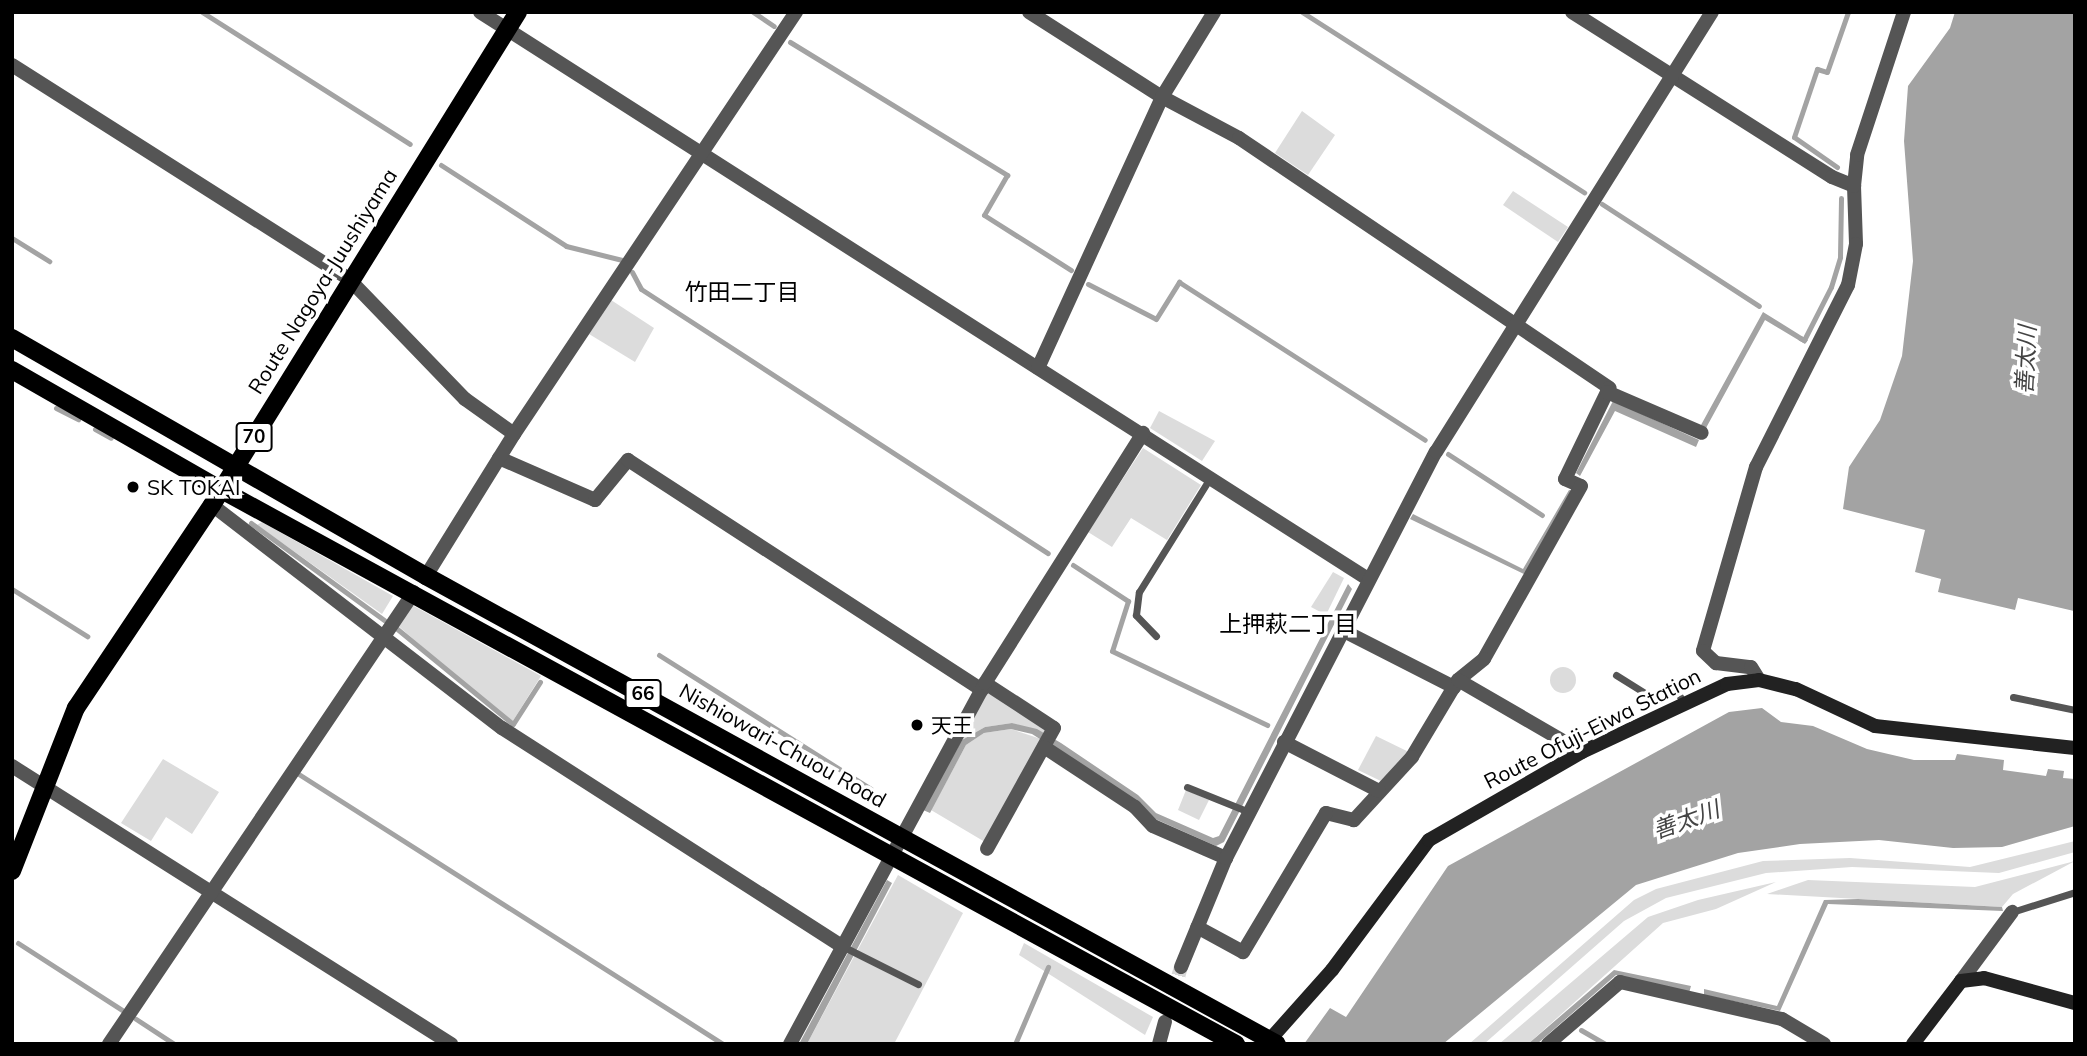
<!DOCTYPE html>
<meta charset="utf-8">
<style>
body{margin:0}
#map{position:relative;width:2087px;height:1056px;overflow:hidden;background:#fff;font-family:Mulish,"Noto Sans JP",sans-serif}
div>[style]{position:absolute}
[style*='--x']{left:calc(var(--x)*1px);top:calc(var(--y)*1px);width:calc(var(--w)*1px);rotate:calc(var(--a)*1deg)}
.green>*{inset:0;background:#dcdcdc}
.round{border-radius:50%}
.water>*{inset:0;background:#a3a3a3}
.stream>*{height:5px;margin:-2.5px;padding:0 2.5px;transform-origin:2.5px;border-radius:2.5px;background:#a3a3a3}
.street-tunnel>*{height:14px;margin-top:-7px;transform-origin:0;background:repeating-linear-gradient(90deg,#d9d9d9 0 14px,transparent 0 21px)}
.lane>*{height:7px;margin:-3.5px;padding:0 3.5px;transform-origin:3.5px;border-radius:3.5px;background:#555}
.street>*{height:14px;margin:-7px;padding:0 7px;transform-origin:7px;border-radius:7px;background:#555}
.secondary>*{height:14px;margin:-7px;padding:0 7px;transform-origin:7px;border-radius:7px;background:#222}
.primary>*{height:18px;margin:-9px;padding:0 9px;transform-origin:9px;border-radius:9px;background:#000}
.dots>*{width:19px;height:19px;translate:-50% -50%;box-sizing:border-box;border:4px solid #fff;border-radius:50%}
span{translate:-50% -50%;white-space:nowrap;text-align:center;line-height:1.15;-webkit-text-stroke:7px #fff;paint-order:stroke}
.shield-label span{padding:2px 5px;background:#fff;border:2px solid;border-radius:5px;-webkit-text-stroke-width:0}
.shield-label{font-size:19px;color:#000;font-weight:700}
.street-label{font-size:21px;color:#000}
.poi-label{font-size:21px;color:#000}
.left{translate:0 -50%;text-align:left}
.neighbourhood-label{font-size:23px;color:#000}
.water-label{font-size:23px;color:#444;font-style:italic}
.frame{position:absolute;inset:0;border:14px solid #000;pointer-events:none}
</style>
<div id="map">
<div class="green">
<i style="clip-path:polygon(1302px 111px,1335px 135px,1308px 175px,1275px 153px)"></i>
<i style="clip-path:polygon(1513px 191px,1568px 227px,1558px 242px,1503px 205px)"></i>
<i style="clip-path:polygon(611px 300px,654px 328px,635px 362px,589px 334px)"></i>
<i style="clip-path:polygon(1159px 411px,1215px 441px,1202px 461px,1150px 428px)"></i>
<i style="clip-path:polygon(1143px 448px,1201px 485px,1167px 540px,1131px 518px,1112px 547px,1088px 532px)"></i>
<i style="clip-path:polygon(262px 522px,393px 596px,382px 614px,257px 525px)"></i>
<i style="clip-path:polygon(1333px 572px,1344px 578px,1326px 615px,1311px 607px)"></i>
<i style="clip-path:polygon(412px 605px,541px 676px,511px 724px,396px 624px)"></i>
<i class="round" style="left:1550px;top:667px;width:26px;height:26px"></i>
<i style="clip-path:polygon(991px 692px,1046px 728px,1044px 733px,1012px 723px,985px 727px,962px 740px,985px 694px)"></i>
<i style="clip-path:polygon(1011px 729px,1041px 739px,985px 842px,931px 810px,966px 745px,984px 733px)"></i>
<i style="clip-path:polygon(1376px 736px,1411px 753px,1385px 783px,1358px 770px)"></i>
<i style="clip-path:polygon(163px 759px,219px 792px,192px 834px,166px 817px,151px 841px,121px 823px)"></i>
<i style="clip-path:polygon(1186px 790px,1209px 800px,1199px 820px,1178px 810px)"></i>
<i style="clip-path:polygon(2075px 841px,2075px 852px,1999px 873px,1852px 867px,1766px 873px,1666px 898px,1624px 921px,1484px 1044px,1469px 1044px,1634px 900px,1656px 889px,1763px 861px,1850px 858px,1970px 867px)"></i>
<i style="clip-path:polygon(2075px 861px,2013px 894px,2002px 907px,1767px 894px,1808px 880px,1975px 887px)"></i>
<i style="clip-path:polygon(898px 875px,963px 913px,894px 1044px,807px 1044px)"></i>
<i style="clip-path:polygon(1776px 882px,1716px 909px,1663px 923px,1528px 1044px,1499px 1044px,1648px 917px,1698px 900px)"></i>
<i style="clip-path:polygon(1024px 943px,1153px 1017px,1145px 1035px,1019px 955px)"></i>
</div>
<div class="water">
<i style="clip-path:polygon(1955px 12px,2075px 12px,2075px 617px,2074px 611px,2018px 598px,2015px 610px,1938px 592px,1941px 579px,1915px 572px,1925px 530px,1843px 509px,1849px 467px,1880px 420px,1902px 356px,1913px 261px,1904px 141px,1908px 86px,1950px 28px)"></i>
<i style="clip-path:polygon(1763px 312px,1808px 340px,1805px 344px,1765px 320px,1706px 428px,1701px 425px)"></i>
<i style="clip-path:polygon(1613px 401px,1699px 440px,1696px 447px,1615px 411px,1580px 476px,1576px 473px)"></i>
<i style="clip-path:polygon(1569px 490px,1573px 491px,1526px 575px,1410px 519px,1413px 514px,1523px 569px)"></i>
<i style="clip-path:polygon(1348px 584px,1352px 589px,1224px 842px,1216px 846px,1153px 818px,1128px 795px,1032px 734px,1011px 729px,984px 733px,966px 745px,930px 813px,923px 810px,962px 740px,985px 727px,1012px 723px,1037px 729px,1061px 743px,1138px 795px,1156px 813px,1213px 838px,1219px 836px)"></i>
<i style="clip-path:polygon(1762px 708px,1781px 722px,1813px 726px,1867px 749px,1914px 760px,1955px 760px,1957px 754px,2004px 760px,2003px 770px,2046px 776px,2048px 769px,2064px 771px,2063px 778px,2075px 779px,2075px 826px,2002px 847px,1953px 848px,1879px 840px,1800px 844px,1738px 853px,1636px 885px,1443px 1044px,1304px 1044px,1330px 1008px,1346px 1017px,1448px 866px,1729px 712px)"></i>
<i style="clip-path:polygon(887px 880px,892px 883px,807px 1044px,799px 1044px)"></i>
<i style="clip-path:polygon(1858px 899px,2002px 907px,2003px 911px,1828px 904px,1780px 1011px,1704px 995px,1704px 989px,1777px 1006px,1824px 900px)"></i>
<i style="clip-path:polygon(1614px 970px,1691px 986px,1689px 993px,1616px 975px,1537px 1044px,1528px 1044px)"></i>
</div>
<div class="stream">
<i style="--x:202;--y:12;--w:246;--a:32.4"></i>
<i style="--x:753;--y:12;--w:25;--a:34"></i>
<i style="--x:1302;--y:12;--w:335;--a:32.6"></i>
<i style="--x:790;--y:42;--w:255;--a:31.5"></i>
<i style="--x:1007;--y:175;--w:46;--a:119.9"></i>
<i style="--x:984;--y:215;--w:103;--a:32.3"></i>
<i style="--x:441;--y:165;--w:149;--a:32.9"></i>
<i style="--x:566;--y:246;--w:62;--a:14"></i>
<i style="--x:1837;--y:167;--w:52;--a:-145.1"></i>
<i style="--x:1794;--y:137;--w:72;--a:-71.3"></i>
<i style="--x:1817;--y:69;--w:10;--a:17"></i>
<i style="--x:1827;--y:72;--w:64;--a:-70.7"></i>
<i style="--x:1602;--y:204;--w:187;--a:33"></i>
<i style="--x:12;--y:238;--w:44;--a:31.9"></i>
<i style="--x:632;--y:272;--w:19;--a:62"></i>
<i style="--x:641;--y:289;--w:485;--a:33"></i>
<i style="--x:1088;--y:284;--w:76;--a:27.2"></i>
<i style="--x:1156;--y:319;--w:44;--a:-58.1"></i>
<i style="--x:1179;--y:282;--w:292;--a:32.7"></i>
<i style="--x:1800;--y:338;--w:4;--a:27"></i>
<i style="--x:1804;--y:340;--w:59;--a:-63"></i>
<i style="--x:1831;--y:287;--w:31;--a:-73"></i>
<i style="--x:1840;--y:257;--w:59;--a:-89"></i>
<i style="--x:56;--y:408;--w:25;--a:27"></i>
<i style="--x:95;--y:429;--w:18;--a:29"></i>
<i style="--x:1448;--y:454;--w:112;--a:33"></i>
<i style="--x:251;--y:523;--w:165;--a:36.1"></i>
<i style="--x:1073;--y:565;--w:66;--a:33.2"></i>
<i style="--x:1128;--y:601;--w:52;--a:107.7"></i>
<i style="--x:1112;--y:651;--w:172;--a:25.5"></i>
<i style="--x:12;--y:589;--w:89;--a:32.1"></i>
<i style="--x:396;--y:628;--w:151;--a:39.4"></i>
<i style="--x:513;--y:724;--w:50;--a:-57.3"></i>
<i style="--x:659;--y:655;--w:251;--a:32.3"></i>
<i style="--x:297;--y:773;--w:505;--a:32.46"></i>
<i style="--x:18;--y:943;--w:124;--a:32.8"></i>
<i style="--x:136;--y:1019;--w:45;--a:33.3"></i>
<i style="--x:1581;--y:1030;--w:28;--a:30"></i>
<i style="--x:1015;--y:1044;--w:84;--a:-66.8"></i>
</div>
<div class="street-tunnel">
<i style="--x:1167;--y:1016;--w:51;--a:-74.1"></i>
</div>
<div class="lane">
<i style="--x:1156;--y:636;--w:29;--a:-134"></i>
<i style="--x:1136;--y:615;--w:23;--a:-83"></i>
<i style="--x:1139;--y:592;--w:134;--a:-58.1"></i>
<i style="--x:1616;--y:675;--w:47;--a:32"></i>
<i style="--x:1656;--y:700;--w:22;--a:-32"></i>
<i style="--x:1675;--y:688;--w:16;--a:60"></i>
<i style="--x:2013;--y:697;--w:63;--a:11.8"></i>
<i style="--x:1187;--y:787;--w:67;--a:22"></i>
<i style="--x:2012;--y:912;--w:66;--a:-17.6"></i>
<i style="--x:842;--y:946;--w:85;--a:26.6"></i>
</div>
<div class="street">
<i style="--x:480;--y:12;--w:1054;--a:32.56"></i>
<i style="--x:1029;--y:12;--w:158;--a:32.6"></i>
<i style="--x:1162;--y:97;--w:87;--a:28"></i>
<i style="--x:1239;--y:138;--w:447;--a:34"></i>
<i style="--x:1609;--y:388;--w:101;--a:115.8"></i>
<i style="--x:1565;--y:479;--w:17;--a:24"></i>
<i style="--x:1581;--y:486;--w:198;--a:119.3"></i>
<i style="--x:1484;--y:659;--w:33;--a:141"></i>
<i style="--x:1458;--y:680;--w:90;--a:120.9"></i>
<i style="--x:1412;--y:757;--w:86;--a:132.6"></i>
<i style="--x:1354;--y:820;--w:29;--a:-166"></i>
<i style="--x:1326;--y:813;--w:162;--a:120.8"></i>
<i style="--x:1243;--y:952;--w:52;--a:-151.5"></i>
<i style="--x:1572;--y:12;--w:308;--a:32.4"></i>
<i style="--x:1832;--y:177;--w:24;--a:22"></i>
<i style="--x:1854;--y:186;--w:58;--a:88"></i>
<i style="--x:1856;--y:244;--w:42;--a:101"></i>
<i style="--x:1848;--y:285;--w:204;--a:116.8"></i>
<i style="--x:1756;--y:467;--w:191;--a:106.1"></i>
<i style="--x:1703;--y:651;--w:18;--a:43"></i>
<i style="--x:1716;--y:663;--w:35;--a:7"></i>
<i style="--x:1751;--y:667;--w:15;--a:58"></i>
<i style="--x:12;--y:65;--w:399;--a:32.4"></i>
<i style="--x:349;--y:279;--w:167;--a:46"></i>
<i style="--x:465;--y:399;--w:60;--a:35.5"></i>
<i style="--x:1854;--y:186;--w:31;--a:-84"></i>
<i style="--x:1857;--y:155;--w:151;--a:-71.8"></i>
<i style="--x:1038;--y:368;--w:298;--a:-65.4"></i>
<i style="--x:1162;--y:97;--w:100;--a:-58.5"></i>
<i style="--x:1607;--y:392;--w:103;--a:23.3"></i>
<i style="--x:499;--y:458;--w:105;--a:23.6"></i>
<i style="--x:595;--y:500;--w:52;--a:-50.5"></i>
<i style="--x:628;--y:460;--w:422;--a:33"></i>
<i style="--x:212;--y:505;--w:366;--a:37.6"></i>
<i style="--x:502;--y:728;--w:404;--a:32.7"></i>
<i style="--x:426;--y:576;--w:167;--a:-58.2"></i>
<i style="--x:514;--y:434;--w:508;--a:-56.25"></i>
<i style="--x:1342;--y:630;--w:126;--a:27"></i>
<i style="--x:1458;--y:680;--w:143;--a:30.1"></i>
<i style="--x:985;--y:683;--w:82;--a:33.1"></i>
<i style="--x:1054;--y:728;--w:138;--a:119"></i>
<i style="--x:1284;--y:742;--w:107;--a:27.3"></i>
<i style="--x:1044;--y:747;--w:109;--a:33.4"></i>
<i style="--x:1135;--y:807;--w:26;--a:47"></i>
<i style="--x:1153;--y:826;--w:80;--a:23.7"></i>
<i style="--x:12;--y:766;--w:520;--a:32.34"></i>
<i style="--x:1181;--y:967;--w:118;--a:-67.6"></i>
<i style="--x:1226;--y:858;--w:457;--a:-62.7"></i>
<i style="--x:1436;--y:452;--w:519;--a:-57.9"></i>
<i style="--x:1961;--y:981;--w:86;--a:-53.5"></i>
<i style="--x:109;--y:1044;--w:545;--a:-55.99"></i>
<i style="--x:790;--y:1044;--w:410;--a:-61.6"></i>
<i style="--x:985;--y:683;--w:296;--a:-57.7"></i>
<i style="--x:1159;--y:1044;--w:23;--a:-75"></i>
<i style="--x:1548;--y:1044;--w:95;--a:-40.7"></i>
<i style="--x:1620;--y:982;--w:166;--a:12.9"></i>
<i style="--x:1782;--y:1019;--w:49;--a:30.8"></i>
</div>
<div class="secondary">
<i style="--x:1266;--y:1044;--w:99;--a:-48.3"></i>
<i style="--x:1332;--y:970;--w:162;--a:-53.3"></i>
<i style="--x:1429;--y:840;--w:177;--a:-29.9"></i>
<i style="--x:1582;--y:752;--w:160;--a:-25.1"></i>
<i style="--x:1727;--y:684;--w:32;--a:-7"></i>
<i style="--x:1759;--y:680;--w:38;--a:14"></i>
<i style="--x:1796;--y:689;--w:87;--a:25.1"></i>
<i style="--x:1875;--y:726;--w:201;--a:6.3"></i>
<i style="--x:1913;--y:1044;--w:79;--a:-52.7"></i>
<i style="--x:1961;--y:981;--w:23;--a:-7"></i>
<i style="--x:1984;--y:978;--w:94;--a:15.4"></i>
</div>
<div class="primary">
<i style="--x:12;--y:338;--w:478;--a:29.9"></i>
<i style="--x:426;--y:576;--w:971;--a:28.81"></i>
<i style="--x:12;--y:370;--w:240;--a:29.8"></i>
<i style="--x:220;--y:489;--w:1158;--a:28.65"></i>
<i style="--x:12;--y:871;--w:175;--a:-68.6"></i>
<i style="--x:76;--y:708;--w:244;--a:-56.2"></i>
<i style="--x:212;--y:505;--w:580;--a:-58.17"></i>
</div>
<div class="dots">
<i style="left:133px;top:487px;background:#000"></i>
<i style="left:917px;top:725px;background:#000"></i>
</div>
<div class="shield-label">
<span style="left:254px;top:437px">70</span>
<span style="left:643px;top:694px">66</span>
</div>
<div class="street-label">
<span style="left:322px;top:281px;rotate:-58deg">Route Nagoya-Juushiyama</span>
<span style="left:1592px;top:728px;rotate:-27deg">Route Ofuji-Eiwa Station</span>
<span style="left:783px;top:745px;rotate:29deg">Nishiowari-Chuou Road</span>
</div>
<div class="poi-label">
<span class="left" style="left:147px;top:487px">SK TOKAI</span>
<span class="left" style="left:931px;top:725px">天王</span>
</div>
<div class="neighbourhood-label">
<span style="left:742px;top:292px">竹田二丁目</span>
<span style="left:1288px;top:624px">上押萩二丁目</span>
</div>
<div class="water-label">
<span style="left:2026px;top:360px;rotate:-87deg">善太川</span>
<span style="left:1686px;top:820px;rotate:-20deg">善太川</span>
</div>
<div class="frame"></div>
</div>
